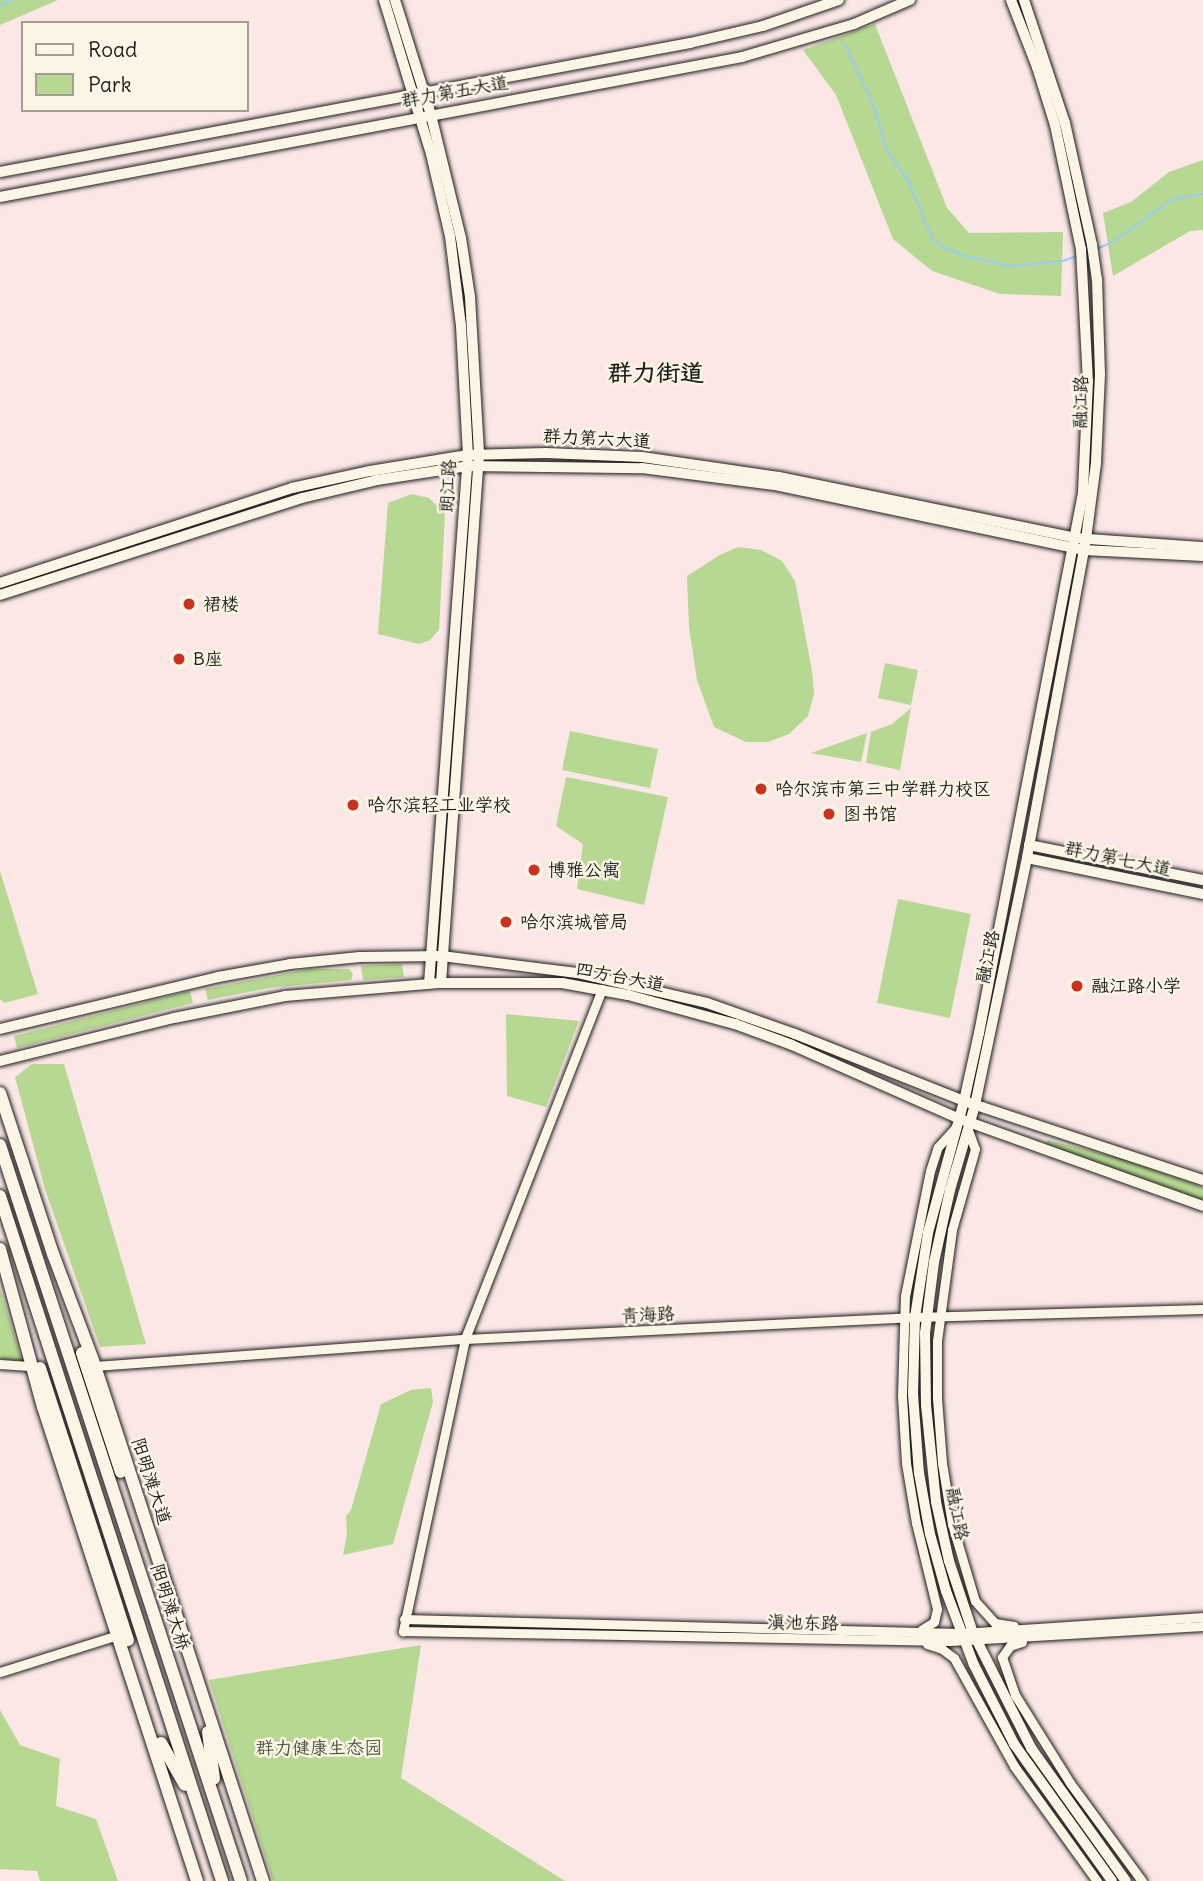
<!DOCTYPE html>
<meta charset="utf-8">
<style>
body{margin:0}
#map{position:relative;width:1203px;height:1881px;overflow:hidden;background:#fae7e6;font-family:Delius,"LXGW WenKai TC",sans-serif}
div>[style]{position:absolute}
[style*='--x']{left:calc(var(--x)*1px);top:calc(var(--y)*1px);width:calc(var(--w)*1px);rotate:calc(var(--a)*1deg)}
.green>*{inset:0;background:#b7d892}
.stream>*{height:2px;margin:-1px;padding:0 1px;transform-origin:1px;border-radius:1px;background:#97ccf5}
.roads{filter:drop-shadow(0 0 2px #1c1c1c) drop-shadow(0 0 2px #1c1c1c)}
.minor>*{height:9px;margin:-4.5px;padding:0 4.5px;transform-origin:4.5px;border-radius:4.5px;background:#fcf5e5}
.major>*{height:10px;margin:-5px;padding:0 5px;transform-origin:5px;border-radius:5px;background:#fcf5e5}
.highway>*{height:12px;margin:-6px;padding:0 6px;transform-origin:6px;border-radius:6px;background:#fcf5e5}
.dots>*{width:19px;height:19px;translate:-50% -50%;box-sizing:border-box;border:4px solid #fcf5e5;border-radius:50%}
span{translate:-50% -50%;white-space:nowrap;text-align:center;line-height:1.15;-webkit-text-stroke:5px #fcf5e5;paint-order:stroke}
.street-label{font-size:18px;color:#1c1c1c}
.poi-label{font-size:18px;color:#1c1c1c}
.left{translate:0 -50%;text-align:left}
.park-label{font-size:18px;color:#4a543f}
.district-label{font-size:24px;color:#1c1c1c;font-weight:700}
.legend{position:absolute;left:21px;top:21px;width:228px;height:91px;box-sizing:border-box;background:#fcf5e5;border:2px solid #a29e95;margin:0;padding:9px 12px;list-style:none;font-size:21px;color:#1c1c1c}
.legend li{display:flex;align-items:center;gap:14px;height:35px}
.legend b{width:35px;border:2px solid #a29e95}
</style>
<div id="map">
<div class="green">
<i style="clip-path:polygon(0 0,58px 0,0 25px)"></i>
<i style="clip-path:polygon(875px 24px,947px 208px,969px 233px,1063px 232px,1061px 296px,1000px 294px,932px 271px,893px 239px,836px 95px,803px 50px)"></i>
<i style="clip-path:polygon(1203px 160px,1203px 230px,1190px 231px,1113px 276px,1103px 213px,1131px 202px,1169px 172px)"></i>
<i style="clip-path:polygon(412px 494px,429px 498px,445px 514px,439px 630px,430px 640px,419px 644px,378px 634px,388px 503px)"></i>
<i style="clip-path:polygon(738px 547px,761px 550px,782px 561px,795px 581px,812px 671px,814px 694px,808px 716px,789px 734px,768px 742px,746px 742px,714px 727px,697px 680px,689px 627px,687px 576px,720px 555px)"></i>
<i style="clip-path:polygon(885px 663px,918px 670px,911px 705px,878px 698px)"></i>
<i style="clip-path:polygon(911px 708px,900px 770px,866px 763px,871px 732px,892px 724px)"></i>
<i style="clip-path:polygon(570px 731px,658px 749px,650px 788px,562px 770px)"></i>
<i style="clip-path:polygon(867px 733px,861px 762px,811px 753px)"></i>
<i style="clip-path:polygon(566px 777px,668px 797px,644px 905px,577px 889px,583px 844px,556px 826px)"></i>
<i style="clip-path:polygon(0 871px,38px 994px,4px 1003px,0 999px)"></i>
<i style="clip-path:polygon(898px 899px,971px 914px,950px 1018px,877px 1003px)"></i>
<i style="clip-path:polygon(402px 964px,404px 977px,363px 980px,361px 966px)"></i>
<i style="clip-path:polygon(310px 969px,349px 969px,353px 974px,351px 980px,269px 988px,208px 1000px,205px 989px)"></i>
<i style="clip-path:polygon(190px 991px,193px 1003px,17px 1048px,14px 1036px)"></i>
<i style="clip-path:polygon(506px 1014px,579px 1021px,546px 1107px,507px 1096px)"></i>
<i style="clip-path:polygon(32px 1064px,64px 1064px,146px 1344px,100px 1347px,45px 1189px,15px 1077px)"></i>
<i style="clip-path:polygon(1048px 1140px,1116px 1157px,1203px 1187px,1203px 1202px,1045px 1144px)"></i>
<i style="clip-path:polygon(0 1288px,22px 1361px,0 1359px)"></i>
<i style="clip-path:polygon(431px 1388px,433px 1402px,393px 1544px,343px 1555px,347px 1534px,346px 1516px,351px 1510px,381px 1404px,411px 1390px)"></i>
<i style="clip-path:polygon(421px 1645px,401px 1778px,565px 1881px,273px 1881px,209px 1680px)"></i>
<i style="clip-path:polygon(0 1710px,20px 1745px,60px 1759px,56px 1806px,96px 1819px,118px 1881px,40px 1881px,37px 1871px,0 1869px)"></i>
</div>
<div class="stream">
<i style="--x:0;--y:5;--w:12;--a:-24"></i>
<i style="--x:845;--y:44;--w:72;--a:65.2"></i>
<i style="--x:875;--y:109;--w:41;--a:74.6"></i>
<i style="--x:886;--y:149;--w:38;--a:55"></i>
<i style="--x:908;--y:180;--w:67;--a:67.2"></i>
<i style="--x:934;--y:242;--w:30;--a:26"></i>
<i style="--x:961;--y:255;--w:52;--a:12.2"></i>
<i style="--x:1012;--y:266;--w:51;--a:-5.6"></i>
<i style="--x:1063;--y:261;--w:15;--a:-20"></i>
<i style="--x:1096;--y:249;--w:18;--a:-22"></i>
<i style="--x:1113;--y:242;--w:72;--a:-35.9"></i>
<i style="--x:1171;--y:200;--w:33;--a:-11"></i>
</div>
<div class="roads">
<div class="minor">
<i style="--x:602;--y:989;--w:376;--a:111.4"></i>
<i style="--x:465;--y:1339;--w:299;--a:102"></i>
<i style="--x:403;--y:1631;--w:547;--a:1.05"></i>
<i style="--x:950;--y:1641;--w:253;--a:-3.4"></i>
<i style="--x:968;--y:1130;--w:20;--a:70"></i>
<i style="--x:975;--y:1149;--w:84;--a:105.9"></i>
<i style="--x:952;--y:1230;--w:112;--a:97.7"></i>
<i style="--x:937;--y:1341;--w:57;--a:90"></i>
<i style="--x:937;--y:1398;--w:65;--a:85.6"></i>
<i style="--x:942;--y:1463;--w:62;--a:80.7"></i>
<i style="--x:952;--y:1524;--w:80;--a:73.4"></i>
<i style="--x:975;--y:1601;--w:30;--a:48"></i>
<i style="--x:995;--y:1623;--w:19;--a:9"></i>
<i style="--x:0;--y:1364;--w:32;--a:4"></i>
<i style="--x:95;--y:1366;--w:371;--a:-4.2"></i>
<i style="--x:465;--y:1339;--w:451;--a:-2.8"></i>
<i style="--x:915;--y:1317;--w:288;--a:-1.6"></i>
<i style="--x:404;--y:1619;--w:558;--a:1.44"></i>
<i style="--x:962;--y:1633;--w:242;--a:-3.8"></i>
<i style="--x:921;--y:1630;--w:15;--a:-32"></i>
<i style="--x:934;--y:1622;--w:13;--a:-77"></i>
<i style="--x:937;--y:1609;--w:89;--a:-103.7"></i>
<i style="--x:916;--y:1523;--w:61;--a:-99.5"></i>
<i style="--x:906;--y:1463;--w:67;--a:-93.4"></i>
<i style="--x:902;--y:1396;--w:100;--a:-88.3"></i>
<i style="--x:905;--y:1296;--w:127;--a:-78.7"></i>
<i style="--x:930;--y:1171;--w:25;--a:-72"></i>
<i style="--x:938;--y:1147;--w:27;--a:-48"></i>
<i style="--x:1022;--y:1642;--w:13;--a:162"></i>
<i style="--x:1010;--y:1646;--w:14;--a:126"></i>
<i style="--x:1002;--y:1657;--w:40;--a:71.1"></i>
<i style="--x:1015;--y:1695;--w:104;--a:58"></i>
<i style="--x:1070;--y:1783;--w:122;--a:53.7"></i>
<i style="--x:927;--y:1644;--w:16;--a:18"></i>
<i style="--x:942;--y:1649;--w:15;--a:37"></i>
<i style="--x:954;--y:1658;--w:124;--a:60.9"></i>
<i style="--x:1014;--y:1766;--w:142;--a:54.2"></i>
<i style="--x:0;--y:1672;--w:124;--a:-17.4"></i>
</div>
<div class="major">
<i style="--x:384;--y:0;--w:161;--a:73"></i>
<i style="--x:431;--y:154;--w:84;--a:77"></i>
<i style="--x:450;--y:236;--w:91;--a:83"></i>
<i style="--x:461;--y:326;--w:129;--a:86.9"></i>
<i style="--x:468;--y:455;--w:530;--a:94.22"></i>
<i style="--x:395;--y:0;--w:121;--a:72.6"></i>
<i style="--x:431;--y:115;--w:127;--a:76.3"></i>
<i style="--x:461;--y:238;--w:60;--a:81.3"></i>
<i style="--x:470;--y:297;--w:158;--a:86.7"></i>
<i style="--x:479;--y:455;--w:529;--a:94.12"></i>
<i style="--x:1011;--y:0;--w:72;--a:68.8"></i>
<i style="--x:1037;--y:67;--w:61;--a:72.8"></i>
<i style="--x:1055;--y:125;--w:127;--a:78.2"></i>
<i style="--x:1081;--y:249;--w:132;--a:87"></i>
<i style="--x:1088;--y:381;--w:112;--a:92.6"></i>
<i style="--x:1083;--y:493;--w:550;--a:100.9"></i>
<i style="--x:979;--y:1033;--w:70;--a:102.4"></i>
<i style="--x:964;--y:1101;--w:137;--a:105.3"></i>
<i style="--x:928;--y:1233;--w:85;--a:98.8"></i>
<i style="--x:915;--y:1317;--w:77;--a:91.5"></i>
<i style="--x:913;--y:1394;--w:79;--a:85.7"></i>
<i style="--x:919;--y:1473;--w:62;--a:79.8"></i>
<i style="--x:930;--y:1534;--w:59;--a:74.3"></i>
<i style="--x:946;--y:1591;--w:79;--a:69.3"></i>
<i style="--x:974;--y:1665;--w:89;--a:63.1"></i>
<i style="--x:1014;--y:1744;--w:168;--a:54.4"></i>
<i style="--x:1024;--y:0;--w:130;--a:71.6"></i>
<i style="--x:1065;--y:123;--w:125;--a:77.5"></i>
<i style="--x:1092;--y:245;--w:34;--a:82"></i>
<i style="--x:1097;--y:279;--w:95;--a:88.2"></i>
<i style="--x:1100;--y:374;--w:89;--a:92.6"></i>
<i style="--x:1096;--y:463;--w:77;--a:97.5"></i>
<i style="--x:1086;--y:539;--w:324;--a:100.5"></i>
<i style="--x:1027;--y:858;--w:252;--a:101.9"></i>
<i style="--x:975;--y:1105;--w:89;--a:106.4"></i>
<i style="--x:950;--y:1190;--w:74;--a:102.5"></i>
<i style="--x:934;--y:1262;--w:72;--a:97.2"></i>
<i style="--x:925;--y:1333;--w:72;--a:89.2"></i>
<i style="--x:926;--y:1405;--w:98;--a:84.1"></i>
<i style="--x:936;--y:1502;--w:60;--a:77.6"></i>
<i style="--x:949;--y:1561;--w:76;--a:71.6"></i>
<i style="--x:973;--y:1633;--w:129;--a:63.2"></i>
<i style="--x:1031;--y:1748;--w:163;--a:54.5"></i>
<i style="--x:0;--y:172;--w:702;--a:-10.59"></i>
<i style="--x:690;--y:43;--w:75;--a:-13.1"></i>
<i style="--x:763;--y:26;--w:80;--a:-18.9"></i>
<i style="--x:0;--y:197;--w:755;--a:-10.68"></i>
<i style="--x:742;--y:57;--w:117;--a:-16.4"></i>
<i style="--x:854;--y:24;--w:61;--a:-23.2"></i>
<i style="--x:0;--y:583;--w:307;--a:-18"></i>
<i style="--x:292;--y:488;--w:80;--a:-12.3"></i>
<i style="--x:370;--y:471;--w:99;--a:-9.3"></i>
<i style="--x:468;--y:455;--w:78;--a:-1.5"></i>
<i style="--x:546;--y:453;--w:96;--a:2.4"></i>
<i style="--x:642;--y:457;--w:138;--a:8.3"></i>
<i style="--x:779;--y:477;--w:303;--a:11.6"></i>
<i style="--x:1076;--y:538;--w:127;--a:4.1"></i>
<i style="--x:0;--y:595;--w:317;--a:-17.8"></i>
<i style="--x:302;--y:498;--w:77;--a:-13.5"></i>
<i style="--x:377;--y:480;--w:92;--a:-8.7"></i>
<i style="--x:468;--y:466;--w:174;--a:0.7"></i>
<i style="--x:642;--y:468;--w:139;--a:7.4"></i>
<i style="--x:780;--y:486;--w:311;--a:11.9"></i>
<i style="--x:1084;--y:550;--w:119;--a:2.9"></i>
<i style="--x:1029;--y:845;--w:177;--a:11.4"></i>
<i style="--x:1027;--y:858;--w:180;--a:11.6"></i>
<i style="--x:0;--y:1029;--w:224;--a:-13.4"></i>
<i style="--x:218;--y:977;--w:73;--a:-10.2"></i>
<i style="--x:290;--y:964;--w:70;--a:-5.7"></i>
<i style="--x:360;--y:957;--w:82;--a:-0.7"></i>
<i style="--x:442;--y:956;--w:136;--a:7.2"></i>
<i style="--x:577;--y:973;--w:133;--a:13"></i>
<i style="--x:707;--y:1003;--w:93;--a:19.4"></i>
<i style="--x:795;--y:1034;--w:182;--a:21.6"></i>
<i style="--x:964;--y:1101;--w:252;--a:18.3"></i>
<i style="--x:0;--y:1061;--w:179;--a:-13.9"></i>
<i style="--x:174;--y:1018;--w:113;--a:-11.2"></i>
<i style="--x:285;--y:996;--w:157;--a:-4.8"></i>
<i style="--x:441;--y:983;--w:121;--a:0"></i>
<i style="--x:562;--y:983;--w:67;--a:10.3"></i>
<i style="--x:628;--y:995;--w:111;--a:15.2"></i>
<i style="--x:735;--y:1024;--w:61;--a:20.2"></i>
<i style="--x:792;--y:1045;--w:184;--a:23.8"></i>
<i style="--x:960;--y:1119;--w:258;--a:19.7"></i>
</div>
<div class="highway">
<i style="--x:0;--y:1093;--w:169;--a:71.8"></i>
<i style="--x:53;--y:1254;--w:120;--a:69.4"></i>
<i style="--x:95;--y:1366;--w:542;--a:71.93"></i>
<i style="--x:0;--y:1145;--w:774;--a:71.87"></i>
<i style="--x:0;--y:1196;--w:720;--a:72.04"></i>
<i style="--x:0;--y:1249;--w:164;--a:74.8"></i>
<i style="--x:43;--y:1407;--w:498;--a:72"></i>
<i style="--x:82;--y:1353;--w:125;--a:71.9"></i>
<i style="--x:40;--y:1368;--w:286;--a:72.1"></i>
<i style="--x:208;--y:1732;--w:47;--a:82.7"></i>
<i style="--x:161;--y:1743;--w:48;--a:60.3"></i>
</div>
</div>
<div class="dots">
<i style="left:189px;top:604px;background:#c8321e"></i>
<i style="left:179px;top:659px;background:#c8321e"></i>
<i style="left:761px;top:789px;background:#c8321e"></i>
<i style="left:353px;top:805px;background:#c8321e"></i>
<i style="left:829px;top:814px;background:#c8321e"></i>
<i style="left:534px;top:870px;background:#c8321e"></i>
<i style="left:506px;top:922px;background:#c8321e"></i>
<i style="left:1077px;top:986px;background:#c8321e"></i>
</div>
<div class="street-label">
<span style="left:455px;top:92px;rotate:-10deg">群力第五大道</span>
<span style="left:1081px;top:402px;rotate:-89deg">融江路</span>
<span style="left:597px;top:439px;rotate:3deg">群力第六大道</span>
<span style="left:448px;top:486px;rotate:-87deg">朗江路</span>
<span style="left:1118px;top:859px;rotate:12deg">群力第七大道</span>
<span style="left:988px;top:957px;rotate:-78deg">融江路</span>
<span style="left:620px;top:977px;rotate:11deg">四方台大道</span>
<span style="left:648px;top:1315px;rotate:-3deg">青海路</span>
<span style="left:151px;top:1481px;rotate:72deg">阳明滩大道</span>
<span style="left:957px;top:1514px;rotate:79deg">融江路</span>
<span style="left:170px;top:1607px;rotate:72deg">阳明滩大桥</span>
<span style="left:803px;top:1623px;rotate:1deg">滇池东路</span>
</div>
<div class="poi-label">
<span class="left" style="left:203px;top:604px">裙楼</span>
<span class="left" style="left:193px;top:659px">B座</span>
<span class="left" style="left:775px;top:789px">哈尔滨市第三中学群力校区</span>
<span class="left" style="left:367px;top:805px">哈尔滨轻工业学校</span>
<span class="left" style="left:843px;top:814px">图书馆</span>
<span class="left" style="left:548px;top:870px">博雅公寓</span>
<span class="left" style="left:520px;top:922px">哈尔滨城管局</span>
<span class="left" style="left:1091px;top:986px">融江路小学</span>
</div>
<div class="park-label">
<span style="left:319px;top:1748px">群力健康生态园</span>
</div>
<div class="district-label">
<span style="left:656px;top:373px">群力街道</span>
</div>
<ul class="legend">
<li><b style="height:9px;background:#fcf5e5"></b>Road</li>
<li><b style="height:19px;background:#b7d892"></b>Park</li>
</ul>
</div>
